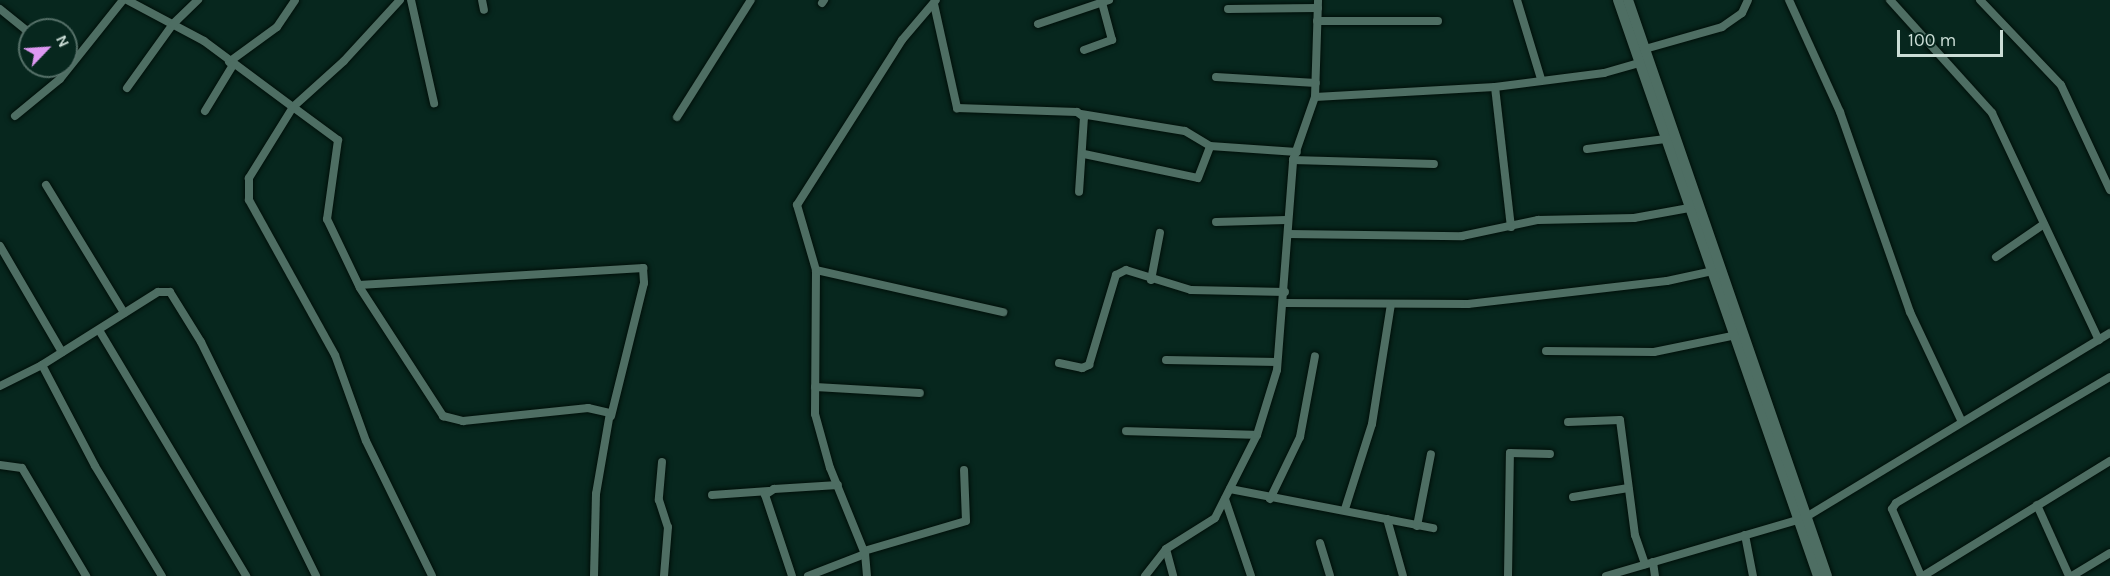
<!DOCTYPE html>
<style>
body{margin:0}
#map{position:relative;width:2110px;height:576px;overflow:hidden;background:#07271e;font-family:Karla,sans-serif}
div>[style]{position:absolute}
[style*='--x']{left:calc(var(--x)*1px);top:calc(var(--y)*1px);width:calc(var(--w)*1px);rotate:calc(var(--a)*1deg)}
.roads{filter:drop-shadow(0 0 2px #000f09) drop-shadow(0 0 2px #000f09)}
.minor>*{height:8px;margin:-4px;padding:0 4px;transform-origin:4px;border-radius:4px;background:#4e6e63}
.secondary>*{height:10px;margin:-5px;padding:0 5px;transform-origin:5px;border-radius:5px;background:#4e6e63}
span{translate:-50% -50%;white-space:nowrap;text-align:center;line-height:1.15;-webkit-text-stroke:5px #07271e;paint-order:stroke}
.north{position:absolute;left:18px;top:18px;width:60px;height:60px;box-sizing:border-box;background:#07271e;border:2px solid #557068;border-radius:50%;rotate:65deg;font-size:16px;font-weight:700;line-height:24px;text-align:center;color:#cbddd6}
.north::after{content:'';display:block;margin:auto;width:21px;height:27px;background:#de98f2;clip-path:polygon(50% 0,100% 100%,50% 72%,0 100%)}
.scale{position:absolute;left:1897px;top:30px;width:106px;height:27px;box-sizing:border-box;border:3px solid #cbddd6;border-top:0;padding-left:8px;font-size:18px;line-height:21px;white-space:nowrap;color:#cbddd6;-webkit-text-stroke:4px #07271e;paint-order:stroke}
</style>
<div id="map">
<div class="roads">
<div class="minor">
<i style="--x:127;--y:0;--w:87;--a:28"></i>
<i style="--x:204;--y:41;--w:111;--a:36.6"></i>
<i style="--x:293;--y:107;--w:84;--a:121.8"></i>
<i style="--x:249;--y:178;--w:22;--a:90"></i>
<i style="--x:249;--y:200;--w:177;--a:61"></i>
<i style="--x:335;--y:355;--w:91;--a:70.2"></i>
<i style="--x:366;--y:441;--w:150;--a:63.9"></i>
<i style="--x:400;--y:0;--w:83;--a:132.6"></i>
<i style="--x:344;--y:61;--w:69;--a:138"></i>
<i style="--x:293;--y:107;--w:56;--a:36.3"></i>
<i style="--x:338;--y:140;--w:80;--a:97.9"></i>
<i style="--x:327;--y:219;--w:76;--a:64.4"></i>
<i style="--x:360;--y:288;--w:153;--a:57"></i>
<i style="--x:443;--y:416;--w:21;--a:14"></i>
<i style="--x:463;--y:421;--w:126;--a:-5.9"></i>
<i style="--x:588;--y:408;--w:23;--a:13"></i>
<i style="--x:610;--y:413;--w:82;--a:99.8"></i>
<i style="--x:596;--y:494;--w:82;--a:91.4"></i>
<i style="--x:411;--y:0;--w:106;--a:77.4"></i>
<i style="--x:482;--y:0;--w:10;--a:79"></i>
<i style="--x:1517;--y:0;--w:83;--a:73.1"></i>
<i style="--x:1789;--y:0;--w:123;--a:65.5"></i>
<i style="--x:1840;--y:112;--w:212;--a:70.7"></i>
<i style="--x:1910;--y:312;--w:119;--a:64.7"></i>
<i style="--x:1890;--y:0;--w:152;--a:47.9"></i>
<i style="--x:1992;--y:113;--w:251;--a:64.8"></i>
<i style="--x:1980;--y:0;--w:117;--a:46.4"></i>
<i style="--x:2061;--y:85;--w:116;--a:65"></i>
<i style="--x:822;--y:3;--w:4;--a:-56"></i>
<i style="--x:934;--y:4;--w:107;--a:77.5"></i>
<i style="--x:957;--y:108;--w:120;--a:1.9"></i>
<i style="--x:1077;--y:112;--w:9;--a:36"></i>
<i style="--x:1084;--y:117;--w:75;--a:93.8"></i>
<i style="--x:0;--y:9;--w:38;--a:39"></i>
<i style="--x:1228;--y:9;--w:90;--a:-0.6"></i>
<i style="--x:1317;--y:21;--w:121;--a:0"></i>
<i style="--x:1038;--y:24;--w:75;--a:-18.7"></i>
<i style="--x:1645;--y:49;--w:80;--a:-15.9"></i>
<i style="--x:1722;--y:27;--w:24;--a:-35"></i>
<i style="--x:1742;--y:13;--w:14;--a:-65"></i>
<i style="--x:1084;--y:50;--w:30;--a:-20"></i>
<i style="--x:1112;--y:40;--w:38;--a:-105"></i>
<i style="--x:229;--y:62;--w:59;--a:-36.1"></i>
<i style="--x:277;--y:27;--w:32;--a:-56"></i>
<i style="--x:1216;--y:77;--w:100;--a:3.4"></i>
<i style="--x:1495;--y:87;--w:141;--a:83.5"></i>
<i style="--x:127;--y:88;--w:79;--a:-54.3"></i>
<i style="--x:173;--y:24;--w:35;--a:-44"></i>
<i style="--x:1315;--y:97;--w:180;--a:-3.2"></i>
<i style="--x:1495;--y:87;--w:110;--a:-7.3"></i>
<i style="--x:1604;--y:73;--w:36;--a:-16"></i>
<i style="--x:205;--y:111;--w:54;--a:-58.7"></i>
<i style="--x:1081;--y:114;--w:105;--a:9.3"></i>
<i style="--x:1185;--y:131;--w:29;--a:31"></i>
<i style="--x:15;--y:116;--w:58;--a:-39.4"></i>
<i style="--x:60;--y:79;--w:101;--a:-51.4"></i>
<i style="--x:677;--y:117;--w:138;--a:-57.7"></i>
<i style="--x:1587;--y:149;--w:79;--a:-7.3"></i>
<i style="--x:1084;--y:154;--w:116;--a:11.9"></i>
<i style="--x:1198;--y:178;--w:34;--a:-69"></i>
<i style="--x:1210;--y:146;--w:87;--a:3.9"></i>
<i style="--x:1293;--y:160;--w:141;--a:1.6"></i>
<i style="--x:46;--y:185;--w:150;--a:58.6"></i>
<i style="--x:1216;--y:222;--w:70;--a:-1.6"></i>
<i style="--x:1288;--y:234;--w:174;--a:0.7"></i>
<i style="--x:1462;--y:236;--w:78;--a:-11.9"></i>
<i style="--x:1538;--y:220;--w:96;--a:-1.2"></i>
<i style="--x:1634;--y:218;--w:56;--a:-10.3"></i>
<i style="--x:0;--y:246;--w:123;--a:59.7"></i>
<i style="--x:1996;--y:257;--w:58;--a:-34.5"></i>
<i style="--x:816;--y:270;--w:192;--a:12.7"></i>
<i style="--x:1151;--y:280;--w:48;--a:-79.2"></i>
<i style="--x:359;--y:285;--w:285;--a:-3.4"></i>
<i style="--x:643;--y:268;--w:15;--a:86"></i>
<i style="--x:644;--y:283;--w:137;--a:103.9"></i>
<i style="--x:1284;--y:303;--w:184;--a:0.3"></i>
<i style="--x:1468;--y:304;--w:200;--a:-6.6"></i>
<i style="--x:1667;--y:281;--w:51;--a:-12.4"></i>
<i style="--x:99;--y:330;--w:287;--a:59.1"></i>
<i style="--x:1546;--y:351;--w:108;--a:0.5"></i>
<i style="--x:1654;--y:352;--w:80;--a:-11.6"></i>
<i style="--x:1166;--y:360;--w:111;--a:1"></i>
<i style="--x:1059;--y:363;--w:24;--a:12"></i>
<i style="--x:1082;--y:368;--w:8;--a:-23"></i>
<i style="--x:1089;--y:365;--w:94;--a:-73.3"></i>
<i style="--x:1116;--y:275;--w:11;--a:-27"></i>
<i style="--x:1126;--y:270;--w:68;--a:17.1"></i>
<i style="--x:1191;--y:290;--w:94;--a:1.2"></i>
<i style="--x:42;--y:365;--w:114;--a:62.3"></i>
<i style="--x:95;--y:466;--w:129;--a:58.7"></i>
<i style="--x:0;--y:386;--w:47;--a:-26.6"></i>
<i style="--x:42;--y:365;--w:137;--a:-32.2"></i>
<i style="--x:158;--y:292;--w:12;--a:0"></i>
<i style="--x:170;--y:292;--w:59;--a:58.2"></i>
<i style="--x:201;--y:342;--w:261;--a:63.8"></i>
<i style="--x:815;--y:387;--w:105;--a:3.3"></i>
<i style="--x:1568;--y:422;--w:52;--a:-2.2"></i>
<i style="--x:1620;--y:420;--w:116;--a:82.6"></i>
<i style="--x:1635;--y:535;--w:31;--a:71"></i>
<i style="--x:1126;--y:431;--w:131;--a:1.7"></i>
<i style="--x:662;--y:462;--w:38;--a:95"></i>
<i style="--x:659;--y:500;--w:28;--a:72"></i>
<i style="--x:668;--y:527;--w:49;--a:94.7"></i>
<i style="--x:0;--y:465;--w:22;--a:8"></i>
<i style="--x:22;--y:468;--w:126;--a:59.3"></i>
<i style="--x:1230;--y:489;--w:207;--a:10.9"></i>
<i style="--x:712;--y:495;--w:57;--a:-4"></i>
<i style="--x:1573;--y:497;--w:56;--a:-9.3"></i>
<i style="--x:1225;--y:499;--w:81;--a:71.3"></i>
<i style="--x:1270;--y:499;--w:69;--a:-64.2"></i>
<i style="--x:1300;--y:437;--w:82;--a:-79.5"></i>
<i style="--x:2037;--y:505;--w:78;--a:65.7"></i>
<i style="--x:1345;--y:509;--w:89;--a:-72.4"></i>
<i style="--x:1372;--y:424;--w:121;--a:-81"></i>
<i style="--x:1806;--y:517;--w:355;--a:-31.2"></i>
<i style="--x:1387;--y:519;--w:59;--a:74.3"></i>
<i style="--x:1417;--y:526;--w:73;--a:-79"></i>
<i style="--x:1745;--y:535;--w:42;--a:79"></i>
<i style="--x:1320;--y:543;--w:34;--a:73"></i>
<i style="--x:1166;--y:549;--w:28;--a:75"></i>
<i style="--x:864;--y:551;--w:106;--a:-16.4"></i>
<i style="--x:966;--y:521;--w:51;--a:-92.2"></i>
<i style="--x:1653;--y:562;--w:14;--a:82"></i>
<i style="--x:792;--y:576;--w:85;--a:-108.4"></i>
<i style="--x:765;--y:495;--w:11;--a:-34"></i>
<i style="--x:774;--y:489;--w:64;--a:-3.6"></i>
<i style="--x:808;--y:576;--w:61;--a:-21.1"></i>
<i style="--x:867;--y:576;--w:22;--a:-95"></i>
<i style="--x:865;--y:554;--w:93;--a:-112.1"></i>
<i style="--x:830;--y:468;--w:56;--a:-105.5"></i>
<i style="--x:815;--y:414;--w:144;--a:-89.6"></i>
<i style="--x:816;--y:270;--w:68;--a:-106.3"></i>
<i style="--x:797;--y:205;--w:196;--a:-57.5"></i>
<i style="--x:902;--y:40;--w:52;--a:-49.6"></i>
<i style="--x:1145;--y:576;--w:34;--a:-52"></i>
<i style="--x:1166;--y:549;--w:58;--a:-32.3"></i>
<i style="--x:1215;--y:518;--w:93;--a:-63.2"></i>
<i style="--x:1257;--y:435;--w:68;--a:-72.9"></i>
<i style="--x:1277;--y:370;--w:211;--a:-85.6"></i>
<i style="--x:1293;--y:160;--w:67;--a:-70.8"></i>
<i style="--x:1315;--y:97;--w:97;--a:-88.2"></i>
<i style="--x:1508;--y:576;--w:123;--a:-89.1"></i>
<i style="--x:1510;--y:453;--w:40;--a:1.4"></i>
<i style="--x:1606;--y:576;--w:199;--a:-16.3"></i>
<i style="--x:1921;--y:576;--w:73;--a:-113.4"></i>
<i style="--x:1892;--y:509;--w:7;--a:-56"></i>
<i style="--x:1896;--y:503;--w:248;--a:-30.5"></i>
<i style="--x:1923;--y:576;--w:220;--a:-31.6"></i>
<i style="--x:2072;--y:576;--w:44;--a:-31.2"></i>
</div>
<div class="secondary">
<i style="--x:1618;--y:0;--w:610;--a:70.85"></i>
<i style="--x:1628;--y:0;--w:609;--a:70.94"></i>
</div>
</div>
<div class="north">N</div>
<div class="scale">100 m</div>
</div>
